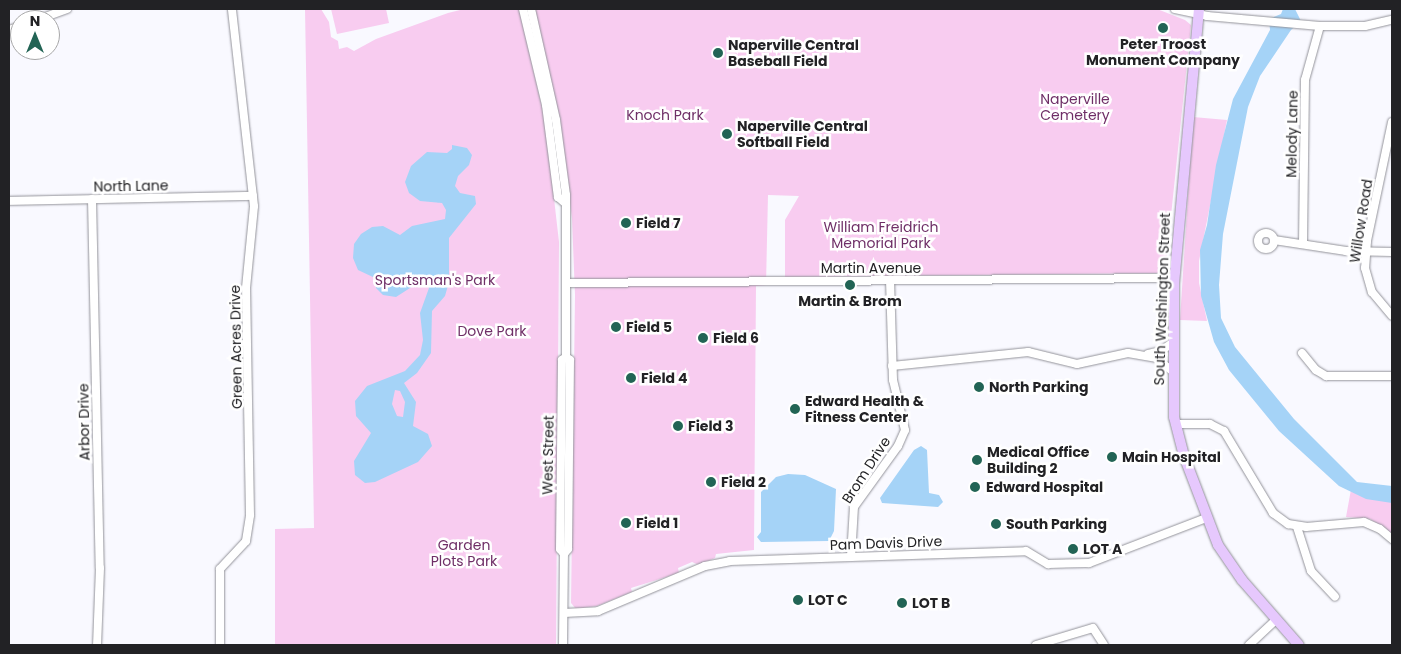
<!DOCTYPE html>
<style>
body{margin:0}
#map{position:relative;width:1401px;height:654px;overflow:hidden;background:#f9f9ff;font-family:Poppins,sans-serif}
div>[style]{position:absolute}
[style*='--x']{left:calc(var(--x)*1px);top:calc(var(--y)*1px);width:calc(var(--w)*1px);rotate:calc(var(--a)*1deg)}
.green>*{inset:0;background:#f8ccf0}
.water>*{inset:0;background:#a5d3f7}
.roads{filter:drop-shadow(0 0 1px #93939a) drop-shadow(0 0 1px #93939a)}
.minor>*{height:8px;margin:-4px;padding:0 4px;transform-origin:4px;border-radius:4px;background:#fff}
.minor>.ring{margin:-4px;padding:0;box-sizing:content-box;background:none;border:8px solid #fff;border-radius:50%}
.major>*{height:10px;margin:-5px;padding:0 5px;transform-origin:5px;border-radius:5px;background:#e6c8fd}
.dots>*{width:14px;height:14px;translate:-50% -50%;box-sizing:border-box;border:2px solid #fff;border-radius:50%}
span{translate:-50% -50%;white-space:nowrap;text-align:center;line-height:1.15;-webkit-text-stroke:5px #fff;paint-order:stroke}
.poi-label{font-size:14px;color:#222225;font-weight:700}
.left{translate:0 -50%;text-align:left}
.park-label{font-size:14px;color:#6f2f67}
.street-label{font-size:14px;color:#222225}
.frame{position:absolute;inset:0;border:10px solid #222225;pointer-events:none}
.north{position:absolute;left:10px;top:10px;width:50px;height:50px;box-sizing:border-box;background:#fff;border:1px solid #a7a7a8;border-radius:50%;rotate:0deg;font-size:14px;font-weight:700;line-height:20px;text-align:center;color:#222225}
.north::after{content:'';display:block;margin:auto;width:18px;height:22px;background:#226455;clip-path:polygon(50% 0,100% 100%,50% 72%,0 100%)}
</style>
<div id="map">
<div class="green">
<i style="clip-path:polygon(305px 9px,321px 9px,329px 22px,331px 37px,338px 41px,339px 49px,347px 47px,354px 51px,376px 39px,448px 13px,464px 9px,519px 9px,545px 120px,559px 242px,556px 645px,275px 645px,275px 529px,314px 528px)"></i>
<i style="clip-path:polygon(331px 9px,386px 9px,389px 23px,337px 34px)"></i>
<i style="clip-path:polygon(534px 9px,1157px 9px,1185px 20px,1191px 25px,1165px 273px,785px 277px,785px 220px,799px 196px,768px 195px,766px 285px,756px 286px,754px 550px,716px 554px,715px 558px,699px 565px,692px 562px,678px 568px,679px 573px,631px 588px,632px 592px,597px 606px,576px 609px,571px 603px,575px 295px,572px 219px,561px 128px)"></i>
<i style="clip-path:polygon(1193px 117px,1227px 120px,1199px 261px,1199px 283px,1207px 321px,1180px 320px)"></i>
<i style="clip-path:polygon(1352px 484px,1392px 489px,1392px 534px,1370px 519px,1346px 517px)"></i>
</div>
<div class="water">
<i style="clip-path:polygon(1283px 9px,1295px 9px,1301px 21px,1291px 30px,1260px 76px,1248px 107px,1223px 234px,1219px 285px,1221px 318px,1235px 347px,1294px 419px,1357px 482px,1392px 486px,1392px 503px,1366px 499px,1339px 486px,1279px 431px,1229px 370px,1214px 342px,1201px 296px,1200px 250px,1207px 225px,1216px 165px,1233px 99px,1270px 30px,1269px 19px,1281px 14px)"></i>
<i style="clip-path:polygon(evenodd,452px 145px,467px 148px,472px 155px,469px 165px,458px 176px,455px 186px,460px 193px,475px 196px,476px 204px,449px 238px,449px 282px,445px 296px,432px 311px,431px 353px,417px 373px,404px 383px,416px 402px,413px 426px,428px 434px,432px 446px,418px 462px,375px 482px,365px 483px,355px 475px,354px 461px,371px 433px,356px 416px,355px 401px,367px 386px,405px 371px,420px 355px,423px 340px,420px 313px,429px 288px,424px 279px,396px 297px,383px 295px,376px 288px,375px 278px,358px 270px,353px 258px,354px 244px,361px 234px,372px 227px,383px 226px,400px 235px,412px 226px,445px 219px,446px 210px,442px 203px,420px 201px,409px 193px,405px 182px,411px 166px,427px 152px,447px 153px,452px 149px,452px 145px,395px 390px,400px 391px,405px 402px,403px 417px,397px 416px,392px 404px,395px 390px)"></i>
<i style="clip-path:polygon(921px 446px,927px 450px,929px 493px,939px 495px,943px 502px,938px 507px,882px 503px,880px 498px,914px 450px)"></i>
<i style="clip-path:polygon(788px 474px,805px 475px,836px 489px,834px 531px,829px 541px,761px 542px,757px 537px,761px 532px,761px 492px,776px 477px)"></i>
</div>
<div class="roads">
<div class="minor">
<i style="--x:523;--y:9;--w:99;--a:76.5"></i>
<i style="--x:546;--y:105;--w:93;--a:82.6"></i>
<i style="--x:558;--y:197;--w:8;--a:40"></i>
<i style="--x:531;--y:9;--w:114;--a:77.3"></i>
<i style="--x:556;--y:120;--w:76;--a:82.4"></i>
<i style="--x:566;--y:195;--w:162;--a:90"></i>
<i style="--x:566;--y:357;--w:5;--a:37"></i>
<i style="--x:570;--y:360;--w:189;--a:90.6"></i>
<i style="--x:568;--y:549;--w:6;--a:129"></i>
<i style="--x:1175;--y:9;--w:33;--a:12"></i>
<i style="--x:1207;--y:16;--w:113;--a:5.1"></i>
<i style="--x:1320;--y:26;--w:45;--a:0"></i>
<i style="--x:1365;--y:26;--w:28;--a:-13"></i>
<i style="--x:37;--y:20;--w:32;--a:-20"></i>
<i style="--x:9;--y:30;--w:12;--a:-20"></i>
<i style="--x:1392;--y:122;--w:122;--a:101.9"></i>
<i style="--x:1367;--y:241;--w:27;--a:94"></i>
<i style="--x:1365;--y:268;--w:25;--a:74"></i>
<i style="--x:1372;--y:292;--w:31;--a:50"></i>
<i style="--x:92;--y:199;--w:369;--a:88.8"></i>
<i style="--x:100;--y:568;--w:77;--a:92.2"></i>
<i style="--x:9;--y:201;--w:244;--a:-1.2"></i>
<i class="ring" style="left:1258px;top:233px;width:8px;height:8px"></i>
<i style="--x:1274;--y:240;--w:73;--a:8.7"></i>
<i style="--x:1346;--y:251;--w:46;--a:1.2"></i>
<i style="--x:1303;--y:244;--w:164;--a:-89.3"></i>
<i style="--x:1305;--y:80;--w:56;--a:-74.5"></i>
<i style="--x:567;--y:283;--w:608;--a:-0.47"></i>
<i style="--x:1302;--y:353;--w:22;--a:51"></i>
<i style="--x:1316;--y:370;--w:12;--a:31"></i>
<i style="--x:1326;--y:376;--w:66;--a:0"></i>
<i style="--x:1148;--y:354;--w:13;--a:-13"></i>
<i style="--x:1161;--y:351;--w:14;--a:-36"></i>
<i style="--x:892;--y:366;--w:137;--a:-5.9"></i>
<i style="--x:1028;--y:352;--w:50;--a:13.8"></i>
<i style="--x:1077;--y:364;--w:52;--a:-12.2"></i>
<i style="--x:1128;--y:353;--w:28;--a:10"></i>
<i style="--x:1156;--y:358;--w:21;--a:39"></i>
<i style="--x:1176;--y:424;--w:34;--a:0"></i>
<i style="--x:1210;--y:424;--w:16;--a:27"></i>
<i style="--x:1224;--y:431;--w:96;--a:59.1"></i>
<i style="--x:1273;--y:513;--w:19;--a:36"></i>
<i style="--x:1288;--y:524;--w:18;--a:9"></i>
<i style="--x:1306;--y:527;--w:58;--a:-4.9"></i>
<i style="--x:1364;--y:522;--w:17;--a:24"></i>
<i style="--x:1380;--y:529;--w:16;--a:40"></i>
<i style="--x:1297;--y:527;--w:46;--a:72.3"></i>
<i style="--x:1311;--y:571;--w:35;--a:47"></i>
<i style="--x:851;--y:557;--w:50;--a:-86.6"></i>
<i style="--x:854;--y:507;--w:75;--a:-54.2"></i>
<i style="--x:898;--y:446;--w:17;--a:-66"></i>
<i style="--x:905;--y:430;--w:51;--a:-103.5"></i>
<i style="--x:893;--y:380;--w:100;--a:-91.7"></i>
<i style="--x:564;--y:613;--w:34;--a:-3"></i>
<i style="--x:598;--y:611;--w:116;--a:-22.8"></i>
<i style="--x:705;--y:566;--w:25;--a:-11"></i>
<i style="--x:730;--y:561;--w:296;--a:-1.9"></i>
<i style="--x:1026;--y:551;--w:26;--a:31"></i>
<i style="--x:1048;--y:564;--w:41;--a:-1.4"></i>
<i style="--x:1089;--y:563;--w:125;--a:-21"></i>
<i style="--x:220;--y:645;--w:76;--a:-90"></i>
<i style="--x:220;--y:569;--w:38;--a:-47"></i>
<i style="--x:246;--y:541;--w:26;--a:-81"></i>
<i style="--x:250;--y:515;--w:227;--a:-91"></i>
<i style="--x:246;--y:288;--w:82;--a:-84.4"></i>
<i style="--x:254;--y:206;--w:198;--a:-96.4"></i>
<i style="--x:563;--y:645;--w:91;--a:-89.4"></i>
<i style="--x:564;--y:554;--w:6;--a:-129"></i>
<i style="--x:560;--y:549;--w:189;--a:-89.4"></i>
<i style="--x:562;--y:360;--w:5;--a:-37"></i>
<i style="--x:1036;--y:645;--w:59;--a:-16.6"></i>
<i style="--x:1093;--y:628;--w:20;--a:57"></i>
<i style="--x:1249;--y:645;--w:35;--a:-43"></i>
</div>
<div class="major">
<i style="--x:1199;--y:9;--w:276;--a:95.2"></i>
<i style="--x:1174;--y:284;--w:133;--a:90"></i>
<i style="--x:1174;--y:417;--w:40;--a:75.6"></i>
<i style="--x:1184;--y:456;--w:95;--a:69.1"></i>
<i style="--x:1218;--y:545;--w:42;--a:55.6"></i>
<i style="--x:1242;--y:580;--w:86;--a:48.8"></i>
</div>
</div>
<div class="dots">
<i style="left:1163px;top:28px;background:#226455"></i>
<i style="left:718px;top:53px;background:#226455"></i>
<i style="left:727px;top:134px;background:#226455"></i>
<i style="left:626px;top:223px;background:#226455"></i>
<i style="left:850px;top:285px;background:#226455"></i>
<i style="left:616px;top:327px;background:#226455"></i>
<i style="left:703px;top:338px;background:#226455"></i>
<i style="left:631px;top:378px;background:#226455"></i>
<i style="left:979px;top:387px;background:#226455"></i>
<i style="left:795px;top:409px;background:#226455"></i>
<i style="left:678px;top:426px;background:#226455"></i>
<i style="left:1112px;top:457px;background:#226455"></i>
<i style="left:977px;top:460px;background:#226455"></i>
<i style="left:711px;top:482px;background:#226455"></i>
<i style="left:975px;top:487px;background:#226455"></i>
<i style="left:626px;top:523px;background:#226455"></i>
<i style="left:996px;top:524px;background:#226455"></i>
<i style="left:1073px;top:549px;background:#226455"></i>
<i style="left:798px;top:600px;background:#226455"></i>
<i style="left:902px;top:603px;background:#226455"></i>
</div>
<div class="poi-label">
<span style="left:1163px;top:52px">Peter Troost<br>Monument Company</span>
<span class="left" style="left:728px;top:53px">Naperville Central<br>Baseball Field</span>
<span class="left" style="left:737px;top:134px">Naperville Central<br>Softball Field</span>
<span class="left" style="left:636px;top:223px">Field 7</span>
<span style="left:850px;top:301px">Martin &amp; Brom</span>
<span class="left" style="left:626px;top:327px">Field 5</span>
<span class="left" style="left:713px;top:338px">Field 6</span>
<span class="left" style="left:641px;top:378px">Field 4</span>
<span class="left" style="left:989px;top:387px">North Parking</span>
<span class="left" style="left:805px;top:409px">Edward Health &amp;<br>Fitness Center</span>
<span class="left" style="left:688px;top:426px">Field 3</span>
<span class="left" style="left:987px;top:460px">Medical Office<br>Building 2</span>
<span class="left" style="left:1122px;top:457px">Main Hospital</span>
<span class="left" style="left:721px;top:482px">Field 2</span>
<span class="left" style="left:986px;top:487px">Edward Hospital</span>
<span class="left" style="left:636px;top:523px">Field 1</span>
<span class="left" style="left:1006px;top:524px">South Parking</span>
<span class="left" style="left:1083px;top:549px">LOT A</span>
<span class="left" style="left:808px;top:600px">LOT C</span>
<span class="left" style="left:912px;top:603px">LOT B</span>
</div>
<div class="park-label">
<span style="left:1075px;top:107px">Naperville<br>Cemetery</span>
<span style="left:665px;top:115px">Knoch Park</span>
<span style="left:881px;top:235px">William Freidrich<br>Memorial Park</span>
<span style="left:435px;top:280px">Sportsman's Park</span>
<span style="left:492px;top:331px">Dove Park</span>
<span style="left:464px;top:553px">Garden<br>Plots Park</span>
</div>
<div class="street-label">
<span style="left:1292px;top:134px;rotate:-89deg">Melody Lane</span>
<span style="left:131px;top:186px;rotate:-1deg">North Lane</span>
<span style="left:1361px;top:221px;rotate:-81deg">Willow Road</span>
<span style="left:871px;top:268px">Martin Avenue</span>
<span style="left:1162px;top:299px;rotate:-88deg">South Washington Street</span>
<span style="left:236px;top:347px;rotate:-91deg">Green Acres Drive</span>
<span style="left:84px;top:422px;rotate:-91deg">Arbor Drive</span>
<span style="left:548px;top:455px;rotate:-89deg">West Street</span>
<span style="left:866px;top:470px;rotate:-57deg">Brom Drive</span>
<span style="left:886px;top:543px;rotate:-2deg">Pam Davis Drive</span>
</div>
<div class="frame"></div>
<div class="north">N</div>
</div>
